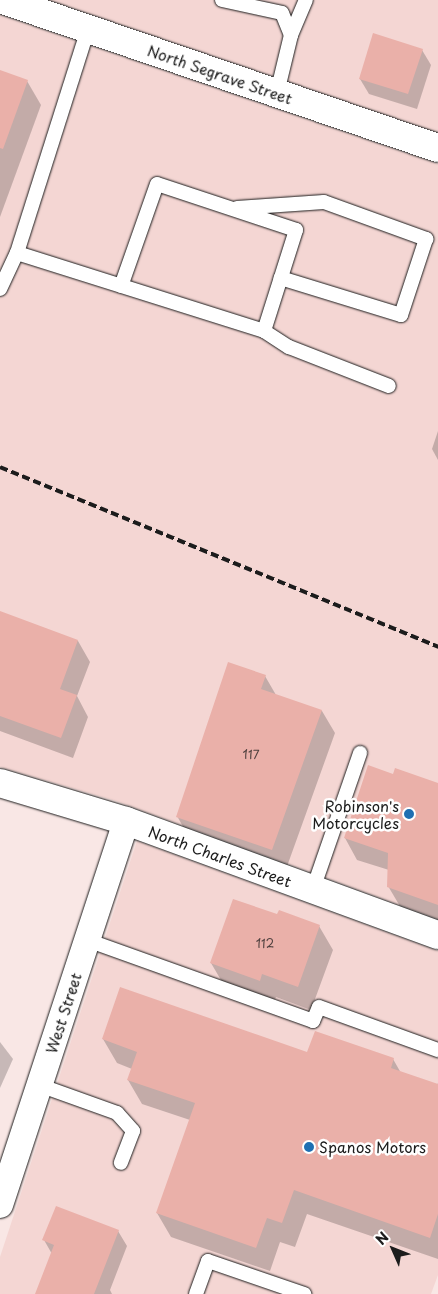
<!DOCTYPE html>
<style>
body{margin:0}
#map{position:relative;width:438px;height:1294px;overflow:hidden;background:#f9e7e5;font-family:"Playpen Sans",sans-serif}
div>[style]{position:absolute}
[style*='--x']{left:calc(var(--x)*1px);top:calc(var(--y)*1px);width:calc(var(--w)*1px);rotate:calc(var(--a)*1deg)}
.built>*{inset:0;background:#f4d6d3}
.shadow>*{inset:0;background:#0003}
.building>*{inset:0;background:#eab0a9}
.roads{filter:drop-shadow(0 0 1px #1c1c1c) drop-shadow(0 0 1px #1c1c1c)}
.lane>*{height:14px;margin:-7px;padding:0 7px;transform-origin:7px;border-radius:7px;background:#fff}
.street>*{height:26px;margin:-13px;padding:0 13px;transform-origin:13px;border-radius:13px;background:#fff}
.secondary>*{height:28px;margin:-14px;padding:0 14px;transform-origin:14px;border-radius:14px;background:#fff}
.rail>*{height:4px;margin-top:-2px;transform-origin:0;background:repeating-linear-gradient(90deg,#1c1c1c 0 8px,transparent 0 12px)}
.dots>*{width:14px;height:14px;translate:-50% -50%;box-sizing:border-box;border:2px solid #fff;border-radius:50%}
span{translate:-50% -50%;white-space:nowrap;text-align:center;line-height:1.15;-webkit-text-stroke:5px #fff;paint-order:stroke}
.number-label{font-size:12px;color:#50413f}
.number-label span{-webkit-text-stroke-width:0}
.street-label{font-size:15px;color:#1c1c1c}
.poi-label{font-size:15px;color:#1c1c1c}
.right{translate:-100% -50%;text-align:right}
.left{translate:0 -50%;text-align:left}
.north{position:absolute;left:368px;top:1224px;width:50px;height:50px;-webkit-text-stroke:4px #fff;paint-order:stroke;rotate:314deg;font-size:14px;font-weight:700;line-height:20px;text-align:center;color:#1c1c1c}
.north::after{content:'';display:block;margin:auto;width:18px;height:22px;background:#1c1c1c;clip-path:polygon(50% 0,100% 100%,50% 72%,0 100%)}
</style>
<div id="map">
<div class="built">
<i style="clip-path:polygon(49px 0,438px 0,438px 133px)"></i>
<i style="clip-path:polygon(0 15px,438px 164px,438px 919px,116px 801px,0 767px)"></i>
<i style="clip-path:polygon(137px 841px,438px 951px,438px 1275px,431px 1294px,0 1294px,0 1257px)"></i>
</div>
<div class="shadow">
<i style="clip-path:polygon(422px 50px,431px 65px,417px 109px,369px 94px,360px 79px)"></i>
<i style="clip-path:polygon(0 71px,27px 81px,41px 105px,0 217px)"></i>
<i style="clip-path:polygon(438px 431px,438px 460px,432px 449px)"></i>
<i style="clip-path:polygon(0 612px,78px 641px,90px 662px,77px 696px,88px 717px,73px 758px,0 731px)"></i>
<i style="clip-path:polygon(265px 676px,276px 695px,322px 711px,335px 733px,285px 872px,190px 839px,177px 816px)"></i>
<i style="clip-path:polygon(394px 775px,438px 784px,438px 921px,401px 908px,388px 886px,389px 870px,357px 860px,345px 838px)"></i>
<i style="clip-path:polygon(278px 916px,319px 926px,333px 950px,311px 1010px,276px 997px,273px 1004px,225px 987px,211px 963px)"></i>
<i style="clip-path:polygon(103px 1039px,393px 1059px,401px 1073px,437px 1085px,438px 1083px,438px 1259px,307px 1214px,295px 1247px,280px 1242px,270px 1271px,171px 1237px,157px 1213px,190px 1120px,142px 1104px,128px 1080px,132px 1069px,117px 1063px)"></i>
<i style="clip-path:polygon(0 1042px,13px 1059px,0 1088px)"></i>
<i style="clip-path:polygon(118px 1231px,127px 1246px,110px 1290px,112px 1294px,36px 1294px,52px 1254px,44px 1240px)"></i>
</div>
<div class="building">
<i style="clip-path:polygon(373px 33px,423px 49px,408px 94px,359px 79px)"></i>
<i style="clip-path:polygon(0 70px,28px 80px,3px 149px,0 148px)"></i>
<i style="clip-path:polygon(0 611px,78px 640px,60px 689px,77px 695px,61px 738px,0 716px)"></i>
<i style="clip-path:polygon(228px 662px,266px 675px,261px 689px,322px 710px,272px 850px,176px 817px)"></i>
<i style="clip-path:polygon(368px 765px,393px 774px,395px 768px,438px 783px,438px 905px,387px 887px,388px 853px,344px 838px)"></i>
<i style="clip-path:polygon(233px 899px,277px 914px,279px 910px,320px 925px,298px 987px,262px 974px,260px 981px,210px 963px)"></i>
<i style="clip-path:polygon(120px 987px,307px 1052px,315px 1031px,394px 1058px,391px 1068px,438px 1084px,438px 1214px,430px 1238px,294px 1190px,282px 1223px,267px 1218px,256px 1248px,156px 1213px,195px 1103px,127px 1080px,137px 1052px,102px 1039px)"></i>
<i style="clip-path:polygon(56px 1206px,119px 1230px,94px 1294px,35px 1294px,54px 1245px,42px 1240px)"></i>
</div>
<div class="roads">
<div class="lane">
<i style="--x:222;--y:0;--w:61;--a:12.2"></i>
<i style="--x:282;--y:13;--w:24;--a:68"></i>
<i style="--x:291;--y:35;--w:60;--a:103.6"></i>
<i style="--x:88;--y:29;--w:235;--a:107.6"></i>
<i style="--x:17;--y:253;--w:259;--a:17.5"></i>
<i style="--x:264;--y:331;--w:106;--a:-72.4"></i>
<i style="--x:296;--y:230;--w:146;--a:-161.7"></i>
<i style="--x:157;--y:184;--w:108;--a:109.4"></i>
<i style="--x:291;--y:35;--w:38;--a:-67"></i>
<i style="--x:237;--y:208;--w:87;--a:-3.9"></i>
<i style="--x:324;--y:202;--w:109;--a:19.9"></i>
<i style="--x:426;--y:239;--w:80;--a:108.2"></i>
<i style="--x:401;--y:315;--w:126;--a:-162.9"></i>
<i style="--x:0;--y:289;--w:40;--a:-65"></i>
<i style="--x:264;--y:331;--w:30;--a:33"></i>
<i style="--x:289;--y:347;--w:107;--a:21.3"></i>
<i style="--x:313;--y:889;--w:144;--a:-70.9"></i>
<i style="--x:87;--y:940;--w:240;--a:19.7"></i>
<i style="--x:313;--y:1021;--w:15;--a:-67"></i>
<i style="--x:319;--y:1007;--w:127;--a:19.9"></i>
<i style="--x:39;--y:1085;--w:83;--a:19.7"></i>
<i style="--x:117;--y:1113;--w:24;--a:48"></i>
<i style="--x:133;--y:1131;--w:34;--a:111"></i>
<i style="--x:196;--y:1294;--w:35;--a:-70"></i>
<i style="--x:208;--y:1261;--w:102;--a:19"></i>
</div>
<div class="street">
<i style="--x:0;--y:1205;--w:404;--a:-71.8"></i>
</div>
<div class="secondary">
<i style="--x:3;--y:0;--w:459;--a:18.8"></i>
<i style="--x:0;--y:783;--w:132;--a:16.8"></i>
<i style="--x:126;--y:821;--w:332;--a:20.1"></i>
</div>
</div>
<div class="rail">
<i style="--x:0;--y:467;--w:474;--a:22.3"></i>
</div>
<div class="dots">
<i style="left:409px;top:814px;background:#1f6fb2"></i>
<i style="left:309px;top:1147px;background:#1f6fb2"></i>
</div>
<div class="number-label">
<span style="left:251px;top:755px">117</span>
<span style="left:265px;top:944px">112</span>
</div>
<div class="street-label">
<span style="left:220px;top:74px;rotate:19deg">North Segrave Street</span>
<span style="left:220px;top:856px;rotate:20deg">North Charles Street</span>
<span style="left:63px;top:1013px;rotate:-72deg">West Street</span>
</div>
<div class="poi-label">
<span class="right" style="left:399px;top:814px">Robinson's<br>Motorcycles</span>
<span class="left" style="left:319px;top:1147px">Spanos Motors</span>
</div>
<div class="north">N</div>
</div>
